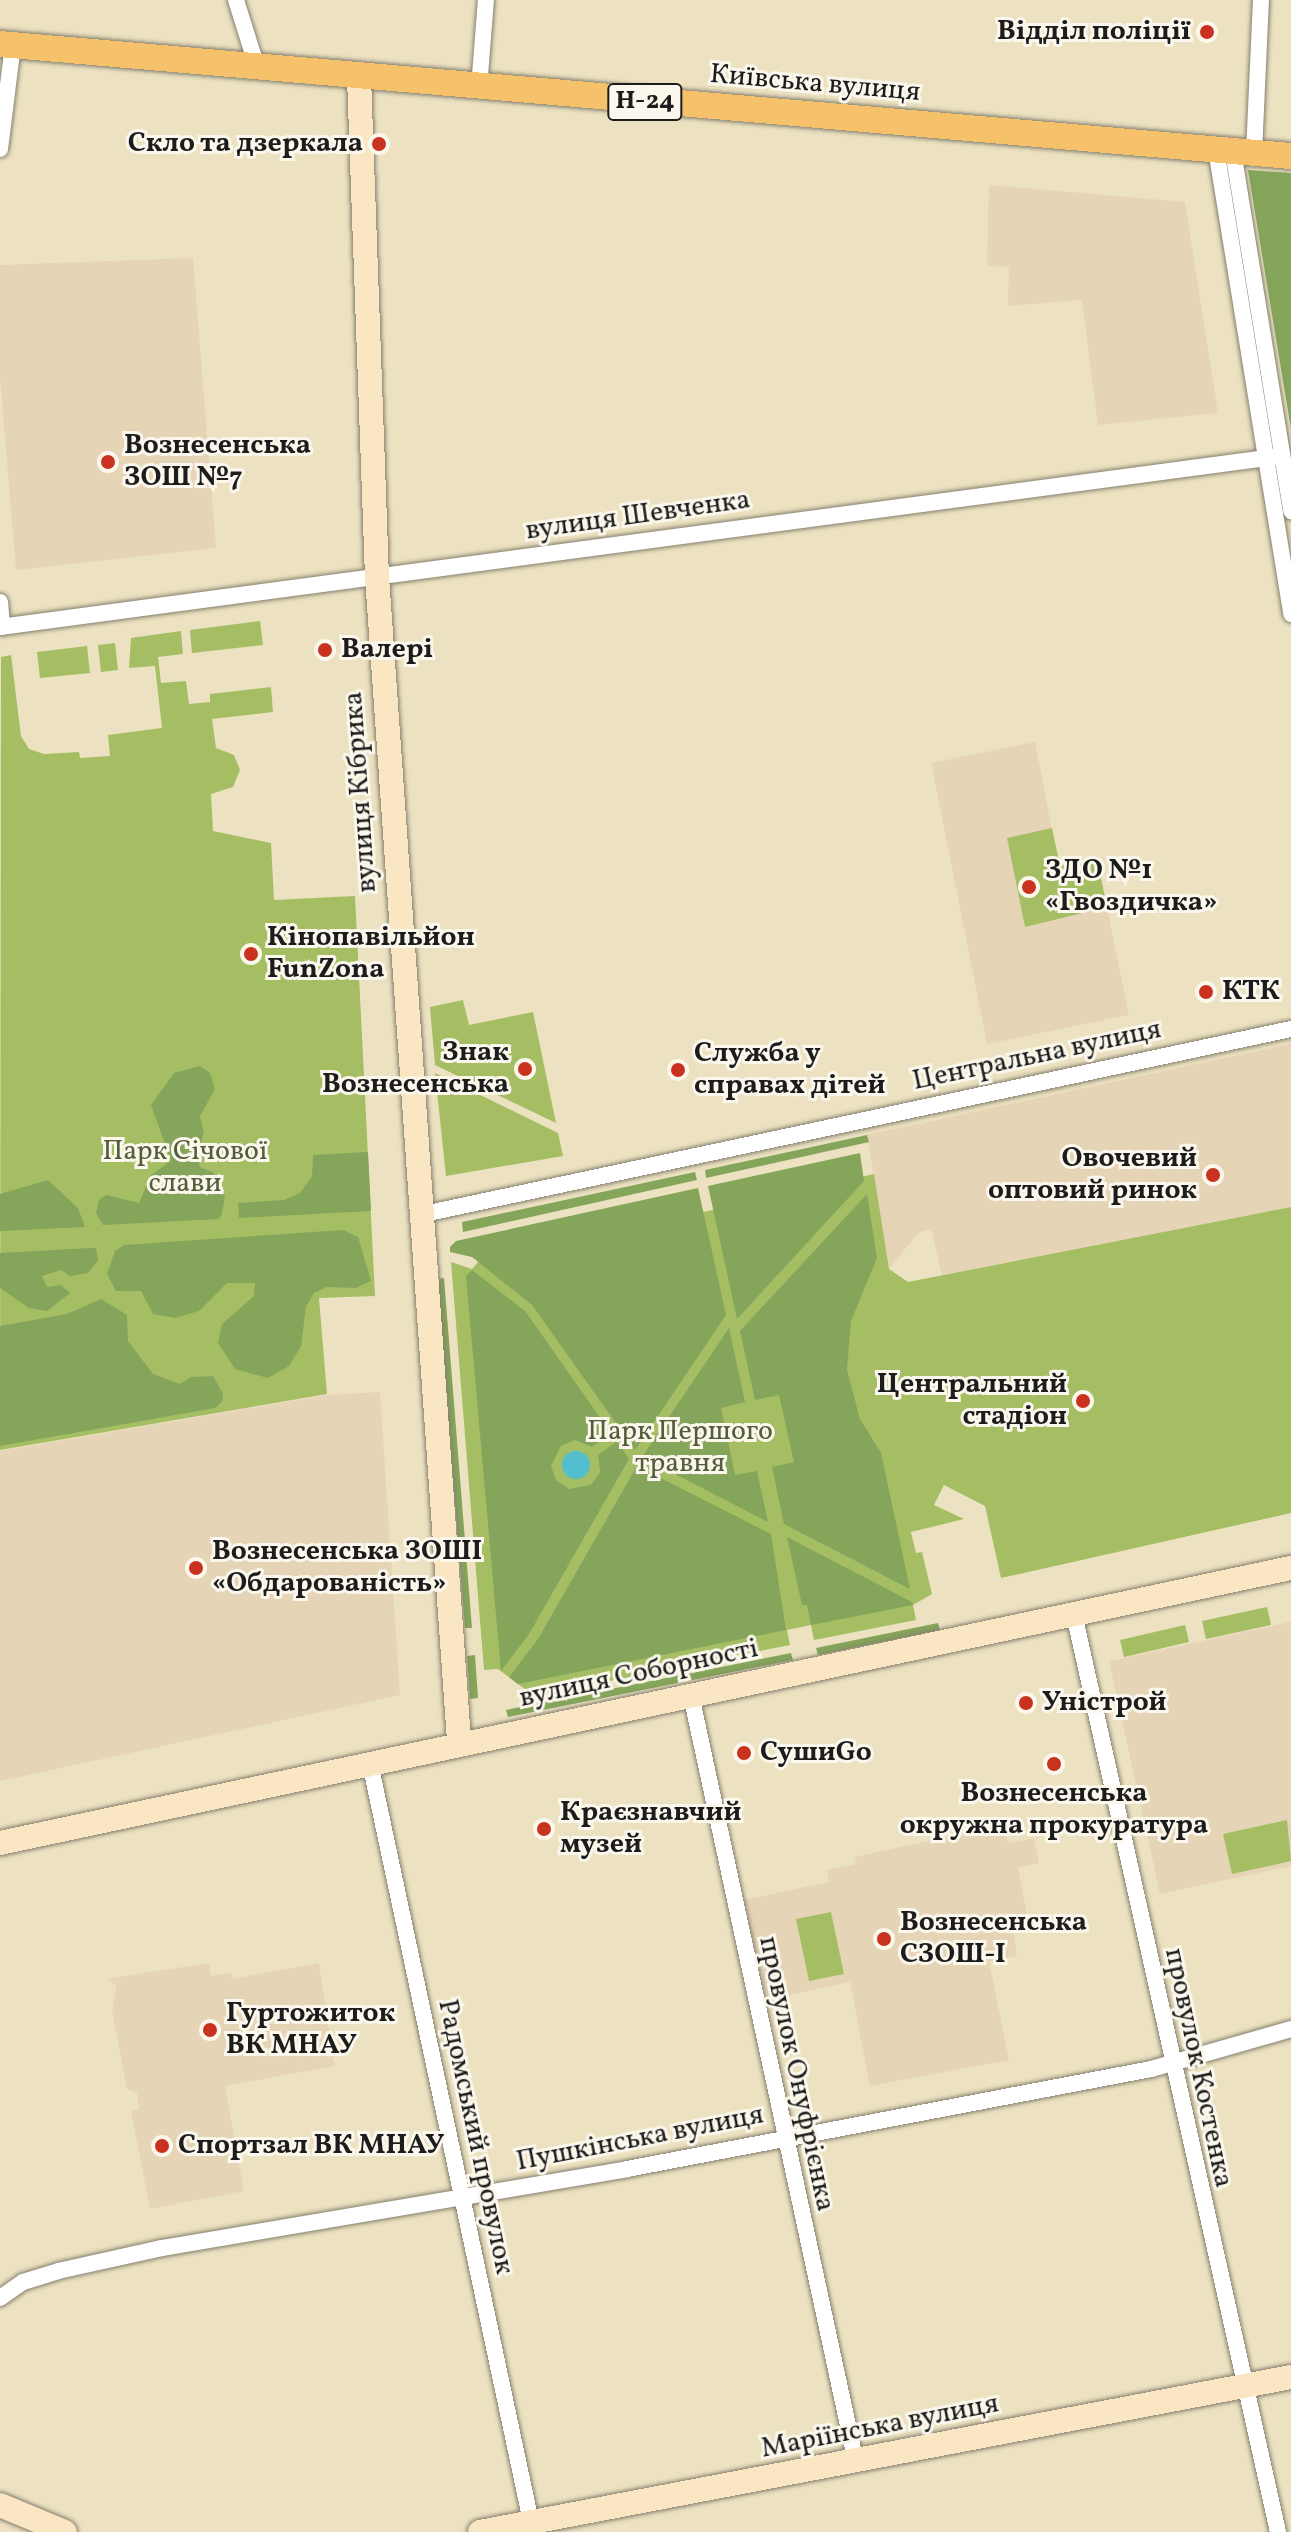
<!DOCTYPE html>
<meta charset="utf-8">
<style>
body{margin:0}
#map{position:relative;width:1291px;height:2532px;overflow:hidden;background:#ece2c1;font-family:Vollkorn,serif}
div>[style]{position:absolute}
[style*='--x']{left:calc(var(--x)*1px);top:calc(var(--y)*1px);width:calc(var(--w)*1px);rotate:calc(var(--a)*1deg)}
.built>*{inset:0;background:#e6d4b7}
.green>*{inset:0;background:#a5be64}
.forest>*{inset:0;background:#84a55a}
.water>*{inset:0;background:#53bfce}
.round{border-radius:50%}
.roads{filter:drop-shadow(0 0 2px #847f6e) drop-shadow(0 0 2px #847f6e)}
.street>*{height:16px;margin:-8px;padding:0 8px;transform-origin:8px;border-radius:8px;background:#fff}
.secondary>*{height:24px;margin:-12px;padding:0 12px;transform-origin:12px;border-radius:12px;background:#fbe6c4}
.primary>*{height:26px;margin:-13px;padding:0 13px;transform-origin:13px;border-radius:13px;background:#f5c16b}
.dots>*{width:22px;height:22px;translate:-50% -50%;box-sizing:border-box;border:4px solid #fbf7ec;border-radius:50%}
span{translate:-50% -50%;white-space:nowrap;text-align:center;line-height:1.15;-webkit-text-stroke:6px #fbf7ec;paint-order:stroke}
.shield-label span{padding:2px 6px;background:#fbf7ec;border:2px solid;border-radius:6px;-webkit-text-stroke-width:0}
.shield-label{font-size:26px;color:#1c1c1c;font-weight:700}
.poi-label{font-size:28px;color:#1c1c1c;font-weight:700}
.right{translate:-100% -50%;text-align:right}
.left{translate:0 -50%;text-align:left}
.street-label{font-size:28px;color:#1c1c1c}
.park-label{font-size:28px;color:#535d39}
</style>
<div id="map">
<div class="built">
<i style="clip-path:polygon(989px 185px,1185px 202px,1218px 413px,1098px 425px,1082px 300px,1008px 306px,1009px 267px,987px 266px)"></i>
<i style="clip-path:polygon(193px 258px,216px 548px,16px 570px,0 377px,0 265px)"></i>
<i style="clip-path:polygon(1035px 742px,1059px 866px,1097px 859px,1129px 1015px,987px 1044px,931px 763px)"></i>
<i style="clip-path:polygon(1291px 1044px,1291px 1207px,942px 1275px,931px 1229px,919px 1232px,889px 1269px,867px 1135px)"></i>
<i style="clip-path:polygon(380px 1392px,400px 1695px,0 1781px,0 1451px,327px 1395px)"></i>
<i style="clip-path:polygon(1291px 1622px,1291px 1866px,1160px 1894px,1109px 1661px)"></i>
<i style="clip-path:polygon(1004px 1824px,1008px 1843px,1034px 1838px,1039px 1863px,1018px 1868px,1028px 1919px,1012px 1922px,1017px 1956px,989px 1961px,1009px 2060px,870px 2086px,850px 1982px,767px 2000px,744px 1900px,829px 1882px,827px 1870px,856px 1864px,855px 1857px)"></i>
<i style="clip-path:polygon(209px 1963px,211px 1976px,231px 1972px,232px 1979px,319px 1963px,334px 2066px,225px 2086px,244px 2191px,150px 2209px,131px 2111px,139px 2109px,137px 2093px,127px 2089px,112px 2011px,117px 1986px,106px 1979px)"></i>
</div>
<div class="green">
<i style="clip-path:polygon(260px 621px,263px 645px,192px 653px,190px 630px)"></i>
<i style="clip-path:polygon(181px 631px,183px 654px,158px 657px,161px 683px,186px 681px,189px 704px,210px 702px,210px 694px,271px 687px,273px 712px,212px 719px,216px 748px,234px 755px,240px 770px,233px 787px,211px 794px,213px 831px,271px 843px,274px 900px,355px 896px,375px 1296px,319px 1298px,327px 1394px,0 1450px,1px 657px,11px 655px,21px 736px,29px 749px,44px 754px,79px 752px,80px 758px,110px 756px,108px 735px,162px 728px,155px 666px,129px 668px,131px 638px)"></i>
<i style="clip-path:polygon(115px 643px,118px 670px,101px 672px,98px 645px)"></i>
<i style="clip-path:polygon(87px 646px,90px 673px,40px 678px,37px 652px)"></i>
<i style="clip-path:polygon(1052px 828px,1060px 866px,1097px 859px,1107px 907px,1025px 927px,1007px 838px)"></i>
<i style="clip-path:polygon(463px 1000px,469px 1025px,533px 1012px,556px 1123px,435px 1065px,430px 1007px)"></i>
<i style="clip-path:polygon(435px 1073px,558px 1133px,563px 1156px,446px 1176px)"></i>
<i style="clip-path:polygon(874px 1174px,889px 1269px,908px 1282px,1291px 1207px,1291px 1513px,1001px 1578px,985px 1506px,944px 1485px,934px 1505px,964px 1519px,911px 1532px,916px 1553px,922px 1552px,932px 1594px,913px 1605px,916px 1620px,814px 1640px,811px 1625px,787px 1630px,790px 1645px,534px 1696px,498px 1669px,484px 1670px,451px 1262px,472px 1269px,478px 1262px)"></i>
<i style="clip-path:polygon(1267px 1607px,1271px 1625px,1206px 1639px,1202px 1621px)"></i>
<i style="clip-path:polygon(1185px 1625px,1189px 1642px,1124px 1657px,1120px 1640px)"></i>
<i style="clip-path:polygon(1287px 1820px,1291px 1861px,1232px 1874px,1223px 1834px)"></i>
<i style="clip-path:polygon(831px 1912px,844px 1974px,809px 1981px,796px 1919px)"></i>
</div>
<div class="forest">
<i style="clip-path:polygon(1248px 170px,1291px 173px,1291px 429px)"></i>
<i style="clip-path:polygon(200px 1066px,210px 1073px,215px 1089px,200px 1116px,204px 1133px,197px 1153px,200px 1167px,214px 1173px,225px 1196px,222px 1214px,219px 1219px,103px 1225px,96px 1213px,99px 1200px,106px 1195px,139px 1203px,151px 1175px,171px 1161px,151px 1105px,174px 1073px)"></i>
<i style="clip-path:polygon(867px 1135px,869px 1142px,706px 1178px,705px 1170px)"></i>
<i style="clip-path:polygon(368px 1152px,371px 1211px,239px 1218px,238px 1203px,284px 1200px,300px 1193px,312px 1176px,313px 1155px)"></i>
<i style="clip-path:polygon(860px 1153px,864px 1181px,737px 1319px,708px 1186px)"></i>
<i style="clip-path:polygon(695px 1172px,697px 1180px,463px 1232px,462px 1222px)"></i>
<i style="clip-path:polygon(48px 1180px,78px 1208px,85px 1227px,0 1231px,0 1194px)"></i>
<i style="clip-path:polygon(698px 1188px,726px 1315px,635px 1450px,532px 1305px,472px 1257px,450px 1252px,450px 1247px,456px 1241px)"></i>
<i style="clip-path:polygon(867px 1194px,877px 1258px,851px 1321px,847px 1370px,860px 1419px,881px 1453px,910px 1589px,784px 1524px,772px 1467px,794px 1462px,779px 1395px,755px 1400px,740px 1331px)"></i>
<i style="clip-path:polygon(343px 1230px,358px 1237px,371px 1281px,356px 1288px,327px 1287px,314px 1293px,306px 1307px,301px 1346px,289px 1366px,268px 1378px,235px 1369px,218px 1343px,222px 1324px,254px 1296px,255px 1283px,227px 1283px,199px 1311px,175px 1318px,153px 1314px,141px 1291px,116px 1291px,107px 1274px,115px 1251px,124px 1245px)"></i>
<i style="clip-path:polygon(90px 1248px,96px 1248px,98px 1261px,88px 1273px,70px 1276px,61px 1270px,42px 1276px,47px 1287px,61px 1285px,70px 1293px,47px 1311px,29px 1308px,0 1288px,0 1253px)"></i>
<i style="clip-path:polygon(472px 1270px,525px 1311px,611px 1433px,592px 1447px,575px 1440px,561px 1446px,551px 1466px,556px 1480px,569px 1489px,591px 1485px,600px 1472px,598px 1455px,617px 1441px,629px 1459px,529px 1634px,501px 1671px,466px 1276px)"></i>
<i style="clip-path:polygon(444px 1278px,472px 1628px,465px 1628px,437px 1279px)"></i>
<i style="clip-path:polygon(101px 1299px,127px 1315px,128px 1341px,153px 1374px,180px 1384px,191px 1377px,213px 1376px,223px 1394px,222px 1402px,215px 1408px,0 1446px,0 1326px,67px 1314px)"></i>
<i style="clip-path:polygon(729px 1328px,745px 1402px,721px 1408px,735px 1475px,757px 1471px,768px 1522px,642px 1457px)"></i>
<i style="clip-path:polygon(637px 1466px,771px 1534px,786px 1630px,518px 1684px,509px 1677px,538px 1639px)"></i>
<i style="clip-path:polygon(787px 1537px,912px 1602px,913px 1605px,811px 1625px,807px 1605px,802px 1605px)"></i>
<i style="clip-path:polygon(938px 1623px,940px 1630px,818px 1655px,816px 1648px)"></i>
<i style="clip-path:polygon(791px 1653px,793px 1660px,508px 1717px,506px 1710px)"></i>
<i style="clip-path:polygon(475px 1655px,478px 1698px,470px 1699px,467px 1656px)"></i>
</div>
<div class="water">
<i class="round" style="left:562px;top:1451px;width:28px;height:28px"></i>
</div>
<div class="roads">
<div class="street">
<i style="--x:236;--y:0;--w:67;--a:72.6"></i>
<i style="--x:479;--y:88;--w:88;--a:-85.5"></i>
<i style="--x:0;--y:149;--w:105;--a:-82.9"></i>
<i style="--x:1216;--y:149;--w:471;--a:80.8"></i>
<i style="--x:1233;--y:151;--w:365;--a:80.8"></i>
<i style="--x:1254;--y:153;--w:153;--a:-87.4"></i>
<i style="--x:0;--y:602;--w:25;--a:85"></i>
<i style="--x:0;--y:627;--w:1293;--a:-7.6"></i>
<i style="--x:419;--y:1215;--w:892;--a:-12.04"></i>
<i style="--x:1074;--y:1614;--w:940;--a:77.47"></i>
<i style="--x:691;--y:1695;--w:786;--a:77.87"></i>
<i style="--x:370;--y:1763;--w:776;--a:78.02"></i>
<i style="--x:0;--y:2298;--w:28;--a:-35"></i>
<i style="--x:23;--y:2282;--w:37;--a:-17"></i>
<i style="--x:58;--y:2271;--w:107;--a:-12.5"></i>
<i style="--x:162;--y:2248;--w:472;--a:-9.6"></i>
<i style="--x:627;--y:2169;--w:533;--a:-10.8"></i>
<i style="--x:1151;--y:2069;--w:146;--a:-15.9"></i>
</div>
<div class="secondary">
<i style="--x:359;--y:77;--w:500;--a:87.94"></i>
<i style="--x:377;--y:577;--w:1168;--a:85.97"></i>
<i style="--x:0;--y:1843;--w:1320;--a:-12.03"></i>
<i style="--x:0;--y:2505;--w:70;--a:22.6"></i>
<i style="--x:480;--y:2532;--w:826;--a:-10.82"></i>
</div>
<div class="primary">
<i style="--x:0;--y:44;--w:1296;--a:4.96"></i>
</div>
</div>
<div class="dots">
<i style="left:1207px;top:32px;background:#c8321e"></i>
<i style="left:379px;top:144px;background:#c8321e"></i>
<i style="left:108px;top:462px;background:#c8321e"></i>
<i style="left:325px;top:650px;background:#c8321e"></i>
<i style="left:1029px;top:887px;background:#c8321e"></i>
<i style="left:251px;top:954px;background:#c8321e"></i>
<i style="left:1206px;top:992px;background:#c8321e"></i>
<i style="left:525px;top:1069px;background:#c8321e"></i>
<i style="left:678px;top:1070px;background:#c8321e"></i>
<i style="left:1213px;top:1175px;background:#c8321e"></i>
<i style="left:1083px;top:1401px;background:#c8321e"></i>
<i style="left:196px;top:1568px;background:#c8321e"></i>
<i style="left:1026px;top:1703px;background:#c8321e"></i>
<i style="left:744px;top:1753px;background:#c8321e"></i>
<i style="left:1054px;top:1764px;background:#c8321e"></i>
<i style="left:544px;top:1829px;background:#c8321e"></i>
<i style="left:884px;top:1939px;background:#c8321e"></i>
<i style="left:210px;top:2030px;background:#c8321e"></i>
<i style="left:162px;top:2146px;background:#c8321e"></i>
</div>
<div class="shield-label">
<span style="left:645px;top:102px">Н-24</span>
</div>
<div class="poi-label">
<span class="right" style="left:1191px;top:32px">Відділ поліції</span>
<span class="right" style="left:363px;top:144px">Скло та дзеркала</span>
<span class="left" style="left:124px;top:462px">Вознесенська<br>ЗОШ №7</span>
<span class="left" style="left:341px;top:650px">Валері</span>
<span class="left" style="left:1045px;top:887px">ЗДО №1<br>«Гвоздичка»</span>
<span class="left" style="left:267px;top:954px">Кінопавільйон<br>FunZona</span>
<span class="left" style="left:1222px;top:992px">КТК</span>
<span class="right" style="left:509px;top:1069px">Знак<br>Вознесенська</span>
<span class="left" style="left:694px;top:1070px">Служба у<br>справах дітей</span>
<span class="right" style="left:1197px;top:1175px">Овочевий<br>оптовий ринок</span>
<span class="right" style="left:1067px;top:1401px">Центральний<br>стадіон</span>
<span class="left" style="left:212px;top:1568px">Вознесенська ЗОШІ<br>«Обдарованість»</span>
<span class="left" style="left:1042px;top:1703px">Уністрой</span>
<span class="left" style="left:760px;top:1753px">СушиGo</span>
<span style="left:1054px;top:1810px">Вознесенська<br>окружна прокуратура</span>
<span class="left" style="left:560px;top:1829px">Краєзнавчий<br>музей</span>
<span class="left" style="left:900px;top:1939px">Вознесенська<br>СЗОШ-І</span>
<span class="left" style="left:226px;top:2030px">Гуртожиток<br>ВК МНАУ</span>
<span class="left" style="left:178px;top:2146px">Спортзал ВК МНАУ</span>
</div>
<div class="street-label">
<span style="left:815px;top:84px;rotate:5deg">Київська вулиця</span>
<span style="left:638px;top:516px;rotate:-8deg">вулиця Шевченка</span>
<span style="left:361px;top:792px;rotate:-94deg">вулиця Кібрика</span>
<span style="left:1037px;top:1056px;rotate:-12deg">Центральна вулиця</span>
<span style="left:639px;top:1674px;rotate:-12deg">вулиця Соборності</span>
<span style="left:1198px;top:2068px;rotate:78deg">провулок Костенка</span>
<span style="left:796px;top:2074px;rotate:78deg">провулок Онуфрієнка</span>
<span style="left:475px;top:2137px;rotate:78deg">Радомський провулок</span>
<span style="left:640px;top:2139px;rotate:-11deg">Пушкінська вулиця</span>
<span style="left:880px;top:2427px;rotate:-11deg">Маріїнська вулиця</span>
</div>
<div class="park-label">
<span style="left:185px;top:1168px">Парк Січової<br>слави</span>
<span style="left:680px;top:1448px">Парк Першого<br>травня</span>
</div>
</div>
